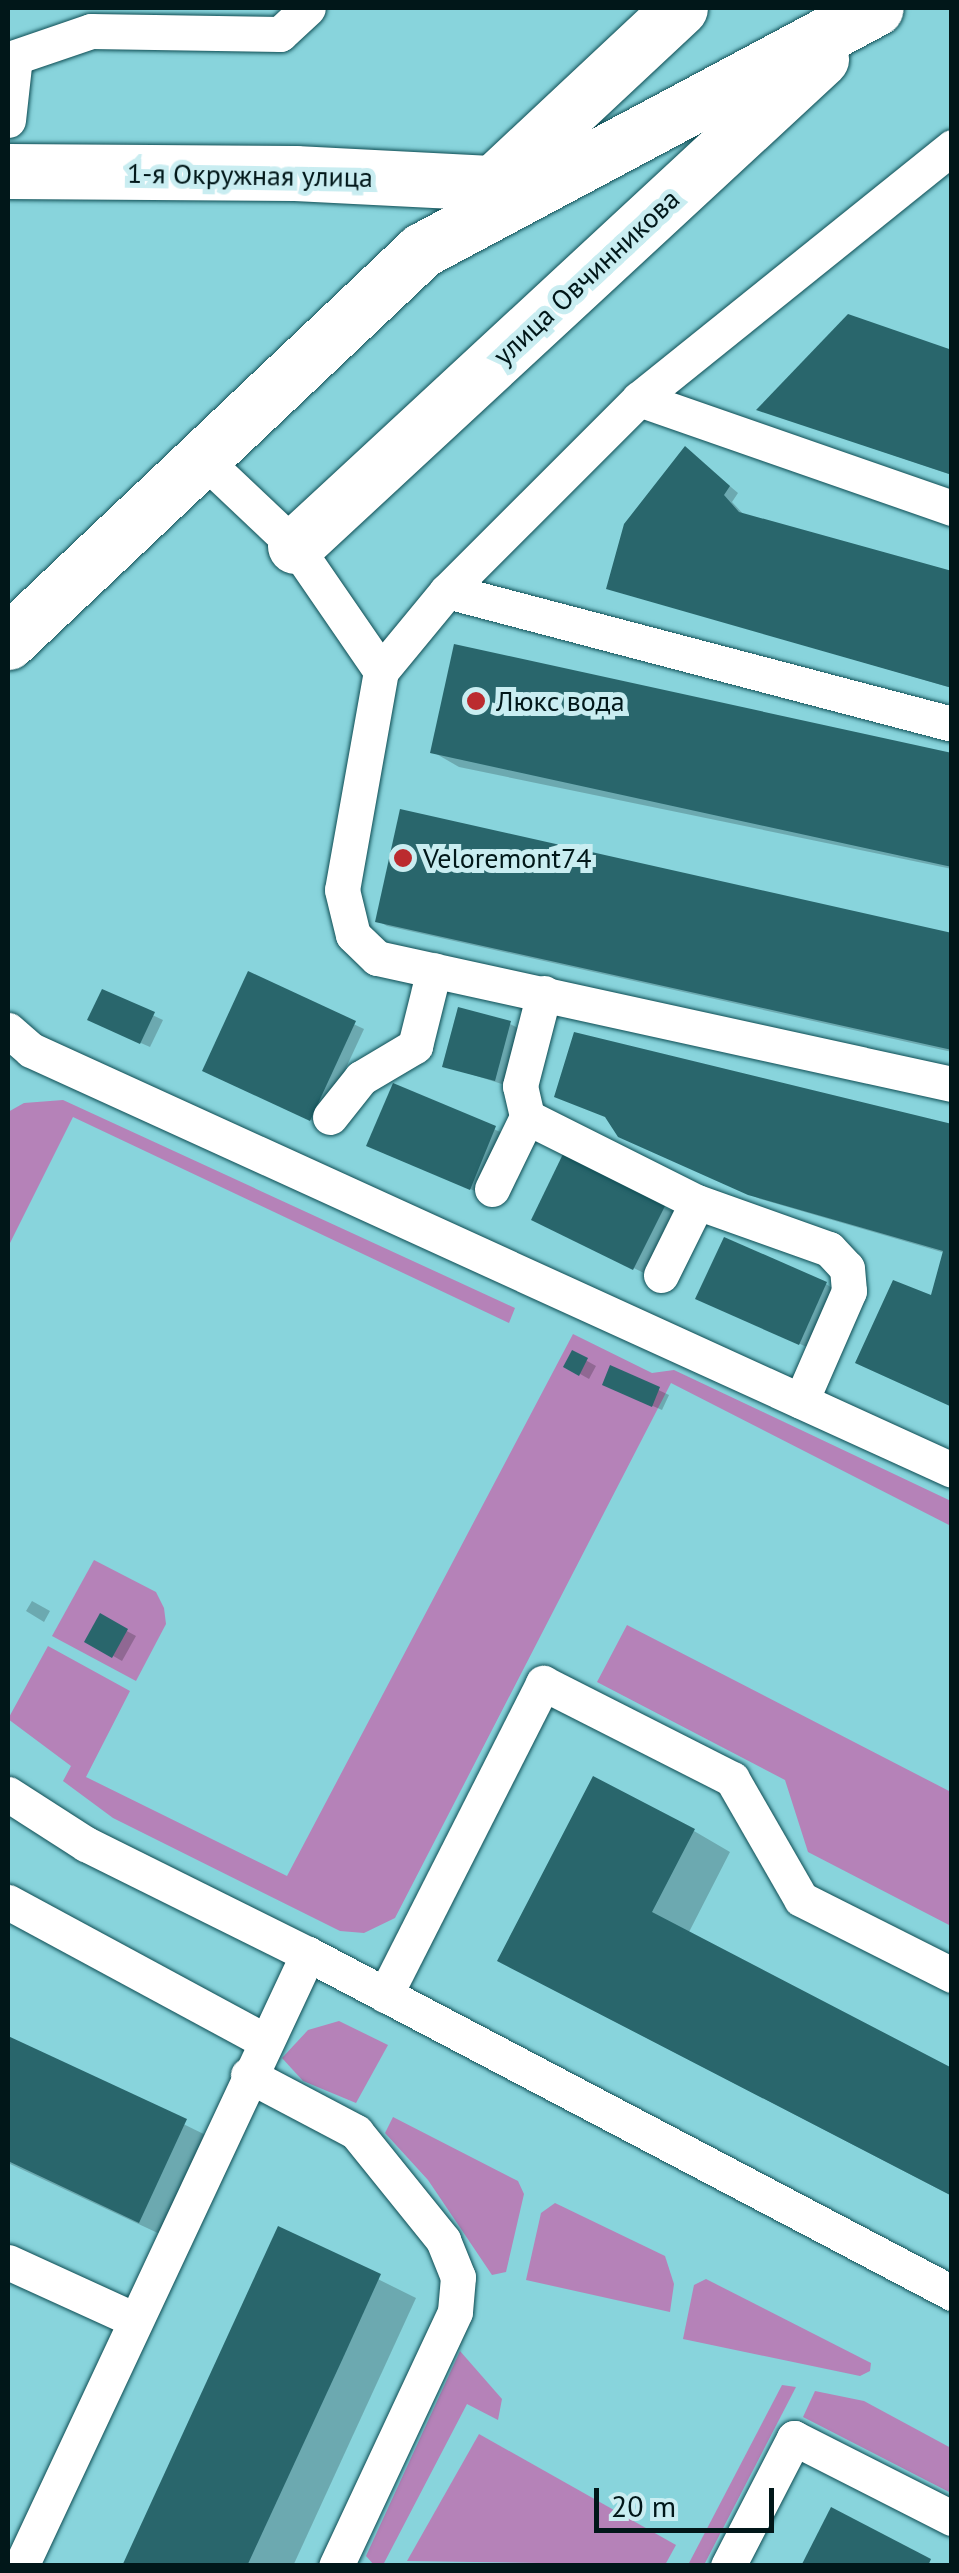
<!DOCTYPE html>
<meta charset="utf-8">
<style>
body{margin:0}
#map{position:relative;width:959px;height:2573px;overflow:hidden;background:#88d4dc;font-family:"PT Sans",sans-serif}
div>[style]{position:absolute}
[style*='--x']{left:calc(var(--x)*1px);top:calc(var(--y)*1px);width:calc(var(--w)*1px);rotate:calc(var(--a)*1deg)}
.green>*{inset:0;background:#b582b8}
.shadow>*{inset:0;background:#0003}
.building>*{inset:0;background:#29666c}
.roads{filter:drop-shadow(0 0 2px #0d4c53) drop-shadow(0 0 2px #0d4c53)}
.service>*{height:35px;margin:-17.5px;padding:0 17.5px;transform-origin:17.5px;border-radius:17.5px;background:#fff}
.secondary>*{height:55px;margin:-27.5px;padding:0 27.5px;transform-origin:27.5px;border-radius:27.5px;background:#fff}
.primary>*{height:55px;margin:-27.5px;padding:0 27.5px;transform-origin:27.5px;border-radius:27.5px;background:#fff}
.dots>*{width:28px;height:28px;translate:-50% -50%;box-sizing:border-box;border:5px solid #c9edf1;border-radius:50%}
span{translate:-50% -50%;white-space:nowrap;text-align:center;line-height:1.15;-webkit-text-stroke:10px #c9edf1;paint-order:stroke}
.street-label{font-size:28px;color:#011719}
.poi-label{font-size:28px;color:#011719}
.left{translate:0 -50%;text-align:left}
.frame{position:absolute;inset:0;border:10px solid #011719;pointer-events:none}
.scale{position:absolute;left:594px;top:2488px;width:180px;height:45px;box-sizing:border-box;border:5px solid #011719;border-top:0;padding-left:12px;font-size:30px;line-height:35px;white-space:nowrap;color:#011719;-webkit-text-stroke:8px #c9edf1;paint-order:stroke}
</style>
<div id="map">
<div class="green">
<i style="clip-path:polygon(63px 1100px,515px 1308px,509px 1323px,73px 1117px,9px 1245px,8px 1112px,24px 1103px)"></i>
<i style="clip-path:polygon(573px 1334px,652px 1373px,674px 1370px,951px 1501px,951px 1526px,671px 1383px,395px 1918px,364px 1933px,340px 1931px,113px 1818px,63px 1781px,71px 1766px,8px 1719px,48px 1646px,130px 1691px,86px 1777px,287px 1876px)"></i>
<i style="clip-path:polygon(94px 1560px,156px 1592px,164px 1608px,166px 1624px,136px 1681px,52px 1636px)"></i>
<i style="clip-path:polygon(627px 1625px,951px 1792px,951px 1926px,808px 1852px,785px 1780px,597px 1682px)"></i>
<i style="clip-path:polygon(339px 2021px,388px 2045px,356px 2103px,303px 2081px,282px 2058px,308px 2030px)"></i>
<i style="clip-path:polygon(393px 2117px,518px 2181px,524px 2194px,506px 2272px,492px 2275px,428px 2180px,385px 2133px)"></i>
<i style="clip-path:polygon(555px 2203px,665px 2256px,674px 2284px,670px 2312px,526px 2280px,541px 2213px)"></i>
<i style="clip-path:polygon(706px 2279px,871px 2363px,870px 2371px,860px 2376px,683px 2339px,694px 2285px)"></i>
<i style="clip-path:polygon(460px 2351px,502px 2399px,498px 2420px,467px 2404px,383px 2565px,374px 2565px,366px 2556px)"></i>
<i style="clip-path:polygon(782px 2385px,796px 2387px,704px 2565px,688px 2565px)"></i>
<i style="clip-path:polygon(815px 2391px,864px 2401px,951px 2448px,951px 2493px,803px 2417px)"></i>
<i style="clip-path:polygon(479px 2434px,676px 2545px,665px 2565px,407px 2561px)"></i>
</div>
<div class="shadow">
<i style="clip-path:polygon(952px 352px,952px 475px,760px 410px)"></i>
<i style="clip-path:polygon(686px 449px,738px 493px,732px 502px,745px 516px,952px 573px,952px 688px,609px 588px)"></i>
<i style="clip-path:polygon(433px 752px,952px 756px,952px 869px,459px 767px)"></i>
<i style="clip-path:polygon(378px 921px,952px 935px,952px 1052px,387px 926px)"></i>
<i style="clip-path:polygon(249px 975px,364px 1029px,320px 1124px,214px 1076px)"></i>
<i style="clip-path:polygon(103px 992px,163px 1020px,150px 1047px,100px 1025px)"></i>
<i style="clip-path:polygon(510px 1024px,520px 1029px,505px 1085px,445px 1066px)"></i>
<i style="clip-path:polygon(394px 1086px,505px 1134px,480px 1193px,379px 1151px)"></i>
<i style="clip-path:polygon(952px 1126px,952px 1406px,933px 1299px,945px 1253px,760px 1199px,631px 1141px)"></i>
<i style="clip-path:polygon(664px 1207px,674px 1212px,644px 1273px,543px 1224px)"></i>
<i style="clip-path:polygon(826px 1284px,835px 1290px,809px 1348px,708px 1303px)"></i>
<i style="clip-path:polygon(573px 1353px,596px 1366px,589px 1379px,566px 1366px)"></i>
<i style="clip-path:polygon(612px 1368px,669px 1395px,662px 1410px,614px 1389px)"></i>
<i style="clip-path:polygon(32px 1601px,50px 1611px,44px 1622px,26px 1611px)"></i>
<i style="clip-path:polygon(101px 1617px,136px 1636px,122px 1661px,87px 1641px)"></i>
<i style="clip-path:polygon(694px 1831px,730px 1852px,688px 1934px,952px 2071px,952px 2196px,537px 1981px)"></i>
<i style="clip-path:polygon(8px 2038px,222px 2143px,177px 2242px,8px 2163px)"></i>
<i style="clip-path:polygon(279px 2230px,416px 2298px,293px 2566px,124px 2566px)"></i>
</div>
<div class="building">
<i style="clip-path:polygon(848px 314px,952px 350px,952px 475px,756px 410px)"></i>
<i style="clip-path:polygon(685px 446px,730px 486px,724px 495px,739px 512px,952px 571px,952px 688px,606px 589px,624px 524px)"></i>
<i style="clip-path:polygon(454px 644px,952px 753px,952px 867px,430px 753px)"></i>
<i style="clip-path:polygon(400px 809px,952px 933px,952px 1050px,375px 922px)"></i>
<i style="clip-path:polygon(248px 971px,356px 1021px,310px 1121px,202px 1071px)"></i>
<i style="clip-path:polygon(102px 989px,155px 1012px,140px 1044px,87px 1020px)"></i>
<i style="clip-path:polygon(458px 1007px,511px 1021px,495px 1081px,442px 1067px)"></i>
<i style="clip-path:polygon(574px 1032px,952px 1124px,952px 1407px,855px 1363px,893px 1280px,931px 1295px,943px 1251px,748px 1195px,618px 1137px,605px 1117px,554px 1097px)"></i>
<i style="clip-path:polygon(393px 1083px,496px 1126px,470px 1190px,366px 1146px)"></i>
<i style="clip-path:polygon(563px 1154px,666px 1204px,633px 1270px,531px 1220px)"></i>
<i style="clip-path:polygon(724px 1237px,827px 1282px,799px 1345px,695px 1299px)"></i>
<i style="clip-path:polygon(572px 1350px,588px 1358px,579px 1376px,563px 1367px)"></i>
<i style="clip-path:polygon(610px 1365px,660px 1387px,652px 1407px,602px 1385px)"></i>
<i style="clip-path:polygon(100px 1613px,128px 1629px,112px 1658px,84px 1642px)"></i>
<i style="clip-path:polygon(593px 1776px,695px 1829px,652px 1912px,952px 2068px,952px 2196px,497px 1961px)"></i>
<i style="clip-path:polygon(8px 2036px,187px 2119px,139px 2223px,8px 2161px)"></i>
<i style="clip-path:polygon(278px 2226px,381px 2274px,343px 2358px,247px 2566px,122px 2566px)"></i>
<i style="clip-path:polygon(831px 2507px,931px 2559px,928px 2566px,801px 2566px)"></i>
</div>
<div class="roads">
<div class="service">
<i style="--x:8;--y:120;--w:63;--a:-83.7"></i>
<i style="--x:15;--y:57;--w:80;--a:-18.9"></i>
<i style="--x:91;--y:31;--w:189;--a:0.9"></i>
<i style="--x:280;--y:34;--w:38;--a:-43"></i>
<i style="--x:639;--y:399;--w:331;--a:19.2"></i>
<i style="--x:202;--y:458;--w:128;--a:43.4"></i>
<i style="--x:295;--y:546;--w:152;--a:55.5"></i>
<i style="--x:381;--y:671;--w:104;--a:-50.5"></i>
<i style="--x:447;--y:591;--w:522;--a:14.75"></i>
<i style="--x:447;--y:591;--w:272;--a:-45"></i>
<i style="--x:639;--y:399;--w:402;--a:-38.8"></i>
<i style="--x:381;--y:671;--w:222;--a:100.1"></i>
<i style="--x:342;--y:890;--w:46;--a:76.3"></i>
<i style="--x:353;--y:935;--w:33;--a:44"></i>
<i style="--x:377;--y:958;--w:589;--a:12.36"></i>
<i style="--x:544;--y:993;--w:96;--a:104.5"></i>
<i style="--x:520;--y:1086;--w:32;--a:77"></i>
<i style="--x:527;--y:1117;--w:190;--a:26.6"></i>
<i style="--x:697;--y:1202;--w:140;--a:19.6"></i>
<i style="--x:829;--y:1249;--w:26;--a:47"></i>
<i style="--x:847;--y:1268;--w:23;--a:85"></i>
<i style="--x:849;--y:1291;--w:120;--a:113.6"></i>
<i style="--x:8;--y:1030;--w:30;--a:41"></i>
<i style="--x:31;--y:1050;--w:1012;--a:24.51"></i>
<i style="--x:330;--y:1117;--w:50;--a:-51.5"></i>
<i style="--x:361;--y:1078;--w:63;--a:-30.7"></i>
<i style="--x:415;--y:1046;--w:78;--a:-76"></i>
<i style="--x:492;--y:1189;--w:80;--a:-64.1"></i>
<i style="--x:661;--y:1275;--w:81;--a:-63.7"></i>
<i style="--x:8;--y:1794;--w:93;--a:32.7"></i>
<i style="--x:86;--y:1844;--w:248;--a:26.4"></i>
<i style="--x:308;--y:1954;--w:728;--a:27.76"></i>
<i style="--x:8;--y:1902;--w:292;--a:28.4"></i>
<i style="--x:385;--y:1995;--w:350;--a:-63.1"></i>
<i style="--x:543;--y:1683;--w:212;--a:26.9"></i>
<i style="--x:732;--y:1779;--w:138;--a:60.1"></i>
<i style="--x:801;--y:1899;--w:169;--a:26.7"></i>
<i style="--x:248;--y:2075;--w:122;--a:27.8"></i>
<i style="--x:356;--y:2132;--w:139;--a:51.1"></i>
<i style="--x:443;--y:2240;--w:40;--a:68"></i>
<i style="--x:458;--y:2277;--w:35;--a:95"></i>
<i style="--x:455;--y:2312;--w:280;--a:115.1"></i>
<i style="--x:8;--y:2262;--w:137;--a:24.5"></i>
<i style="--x:21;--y:2566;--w:676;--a:-64.88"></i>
<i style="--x:728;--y:2566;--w:144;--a:-62.7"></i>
<i style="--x:794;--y:2438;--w:177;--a:26.9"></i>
</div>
<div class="secondary">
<i style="--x:8;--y:171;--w:287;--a:0.4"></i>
<i style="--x:295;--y:173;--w:198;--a:2.9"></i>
</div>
<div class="primary">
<i style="--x:493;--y:183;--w:256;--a:-43.1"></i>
<i style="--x:295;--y:546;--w:717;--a:-42.8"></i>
<i style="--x:8;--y:642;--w:570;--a:-43.44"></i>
<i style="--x:422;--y:250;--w:514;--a:-28.06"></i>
</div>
</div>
<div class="dots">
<i style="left:476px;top:701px;background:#bb2b2f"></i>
<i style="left:403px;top:858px;background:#bb2b2f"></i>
</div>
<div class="street-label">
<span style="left:250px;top:175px;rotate:1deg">1-я Окружная улица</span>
<span style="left:586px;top:277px;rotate:-43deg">улица Овчинникова</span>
</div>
<div class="poi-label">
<span class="left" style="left:496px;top:701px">Люкс вода</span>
<span class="left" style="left:423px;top:858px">Veloremont74</span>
</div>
<div class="frame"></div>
<div class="scale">20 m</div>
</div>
